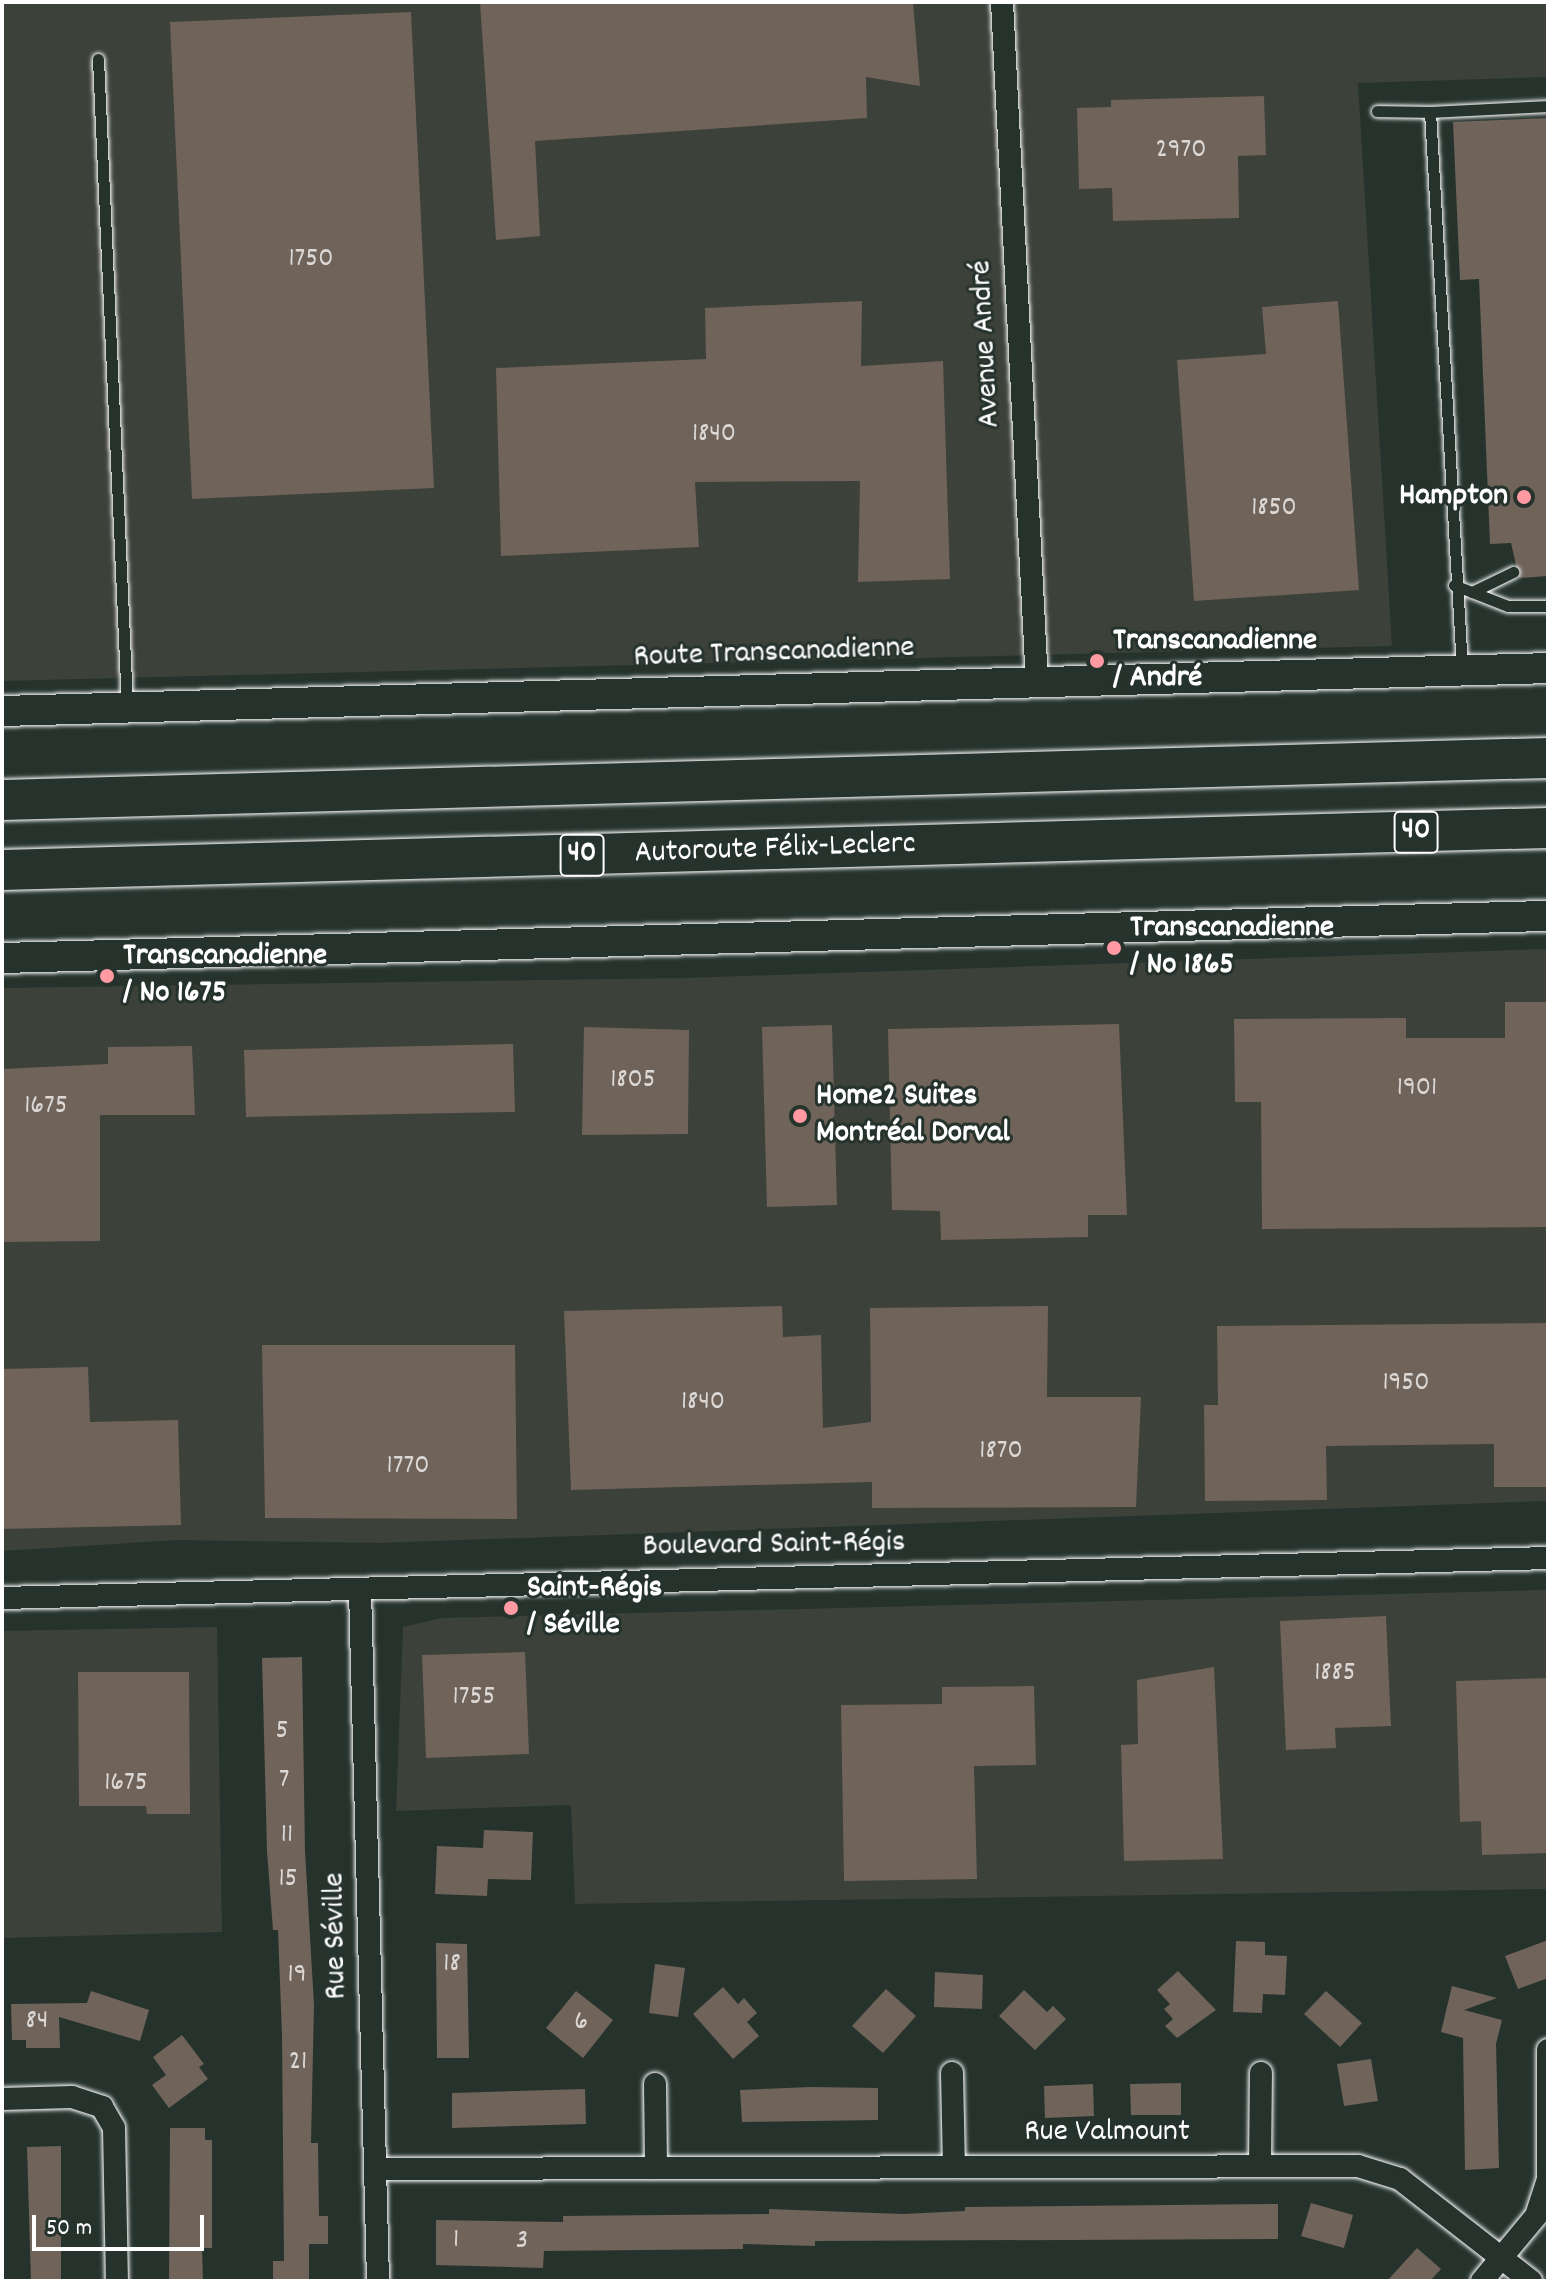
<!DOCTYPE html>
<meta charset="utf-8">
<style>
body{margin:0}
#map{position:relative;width:1550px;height:2283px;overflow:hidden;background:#26332d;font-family:Dekko,sans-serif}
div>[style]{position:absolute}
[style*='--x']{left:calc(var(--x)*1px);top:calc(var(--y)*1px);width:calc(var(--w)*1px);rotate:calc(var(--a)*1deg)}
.built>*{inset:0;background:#3c413a}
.building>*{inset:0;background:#6f635a}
.roads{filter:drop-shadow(0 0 2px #fff) drop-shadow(0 0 2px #fff)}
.service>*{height:11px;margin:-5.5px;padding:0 5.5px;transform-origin:5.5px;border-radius:5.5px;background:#26332d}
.minor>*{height:22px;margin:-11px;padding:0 11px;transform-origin:11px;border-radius:11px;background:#26332d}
.secondary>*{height:30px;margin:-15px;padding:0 15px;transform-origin:15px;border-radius:15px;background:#26332d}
.motorway>*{height:40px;margin:-20px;padding:0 20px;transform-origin:20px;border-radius:20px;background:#26332d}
.dots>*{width:22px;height:22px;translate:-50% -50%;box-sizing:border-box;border:4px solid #26332d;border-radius:50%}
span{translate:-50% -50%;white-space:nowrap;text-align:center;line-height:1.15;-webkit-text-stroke:6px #26332d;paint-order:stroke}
.number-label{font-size:28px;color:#dbd8d6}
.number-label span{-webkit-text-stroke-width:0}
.shield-label span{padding:2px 6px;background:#26332d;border:2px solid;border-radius:6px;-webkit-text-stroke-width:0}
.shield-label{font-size:30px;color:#fff;font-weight:700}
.street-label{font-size:32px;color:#fff}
.poi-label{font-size:32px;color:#fff;font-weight:700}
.right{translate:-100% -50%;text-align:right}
.left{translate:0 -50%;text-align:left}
.frame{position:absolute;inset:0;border:4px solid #fff;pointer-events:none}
.scale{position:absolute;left:32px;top:2215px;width:172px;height:36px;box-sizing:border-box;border:4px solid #fff;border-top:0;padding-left:10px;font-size:24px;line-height:28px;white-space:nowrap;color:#fff;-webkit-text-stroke:6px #26332d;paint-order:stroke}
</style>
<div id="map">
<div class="built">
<i style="clip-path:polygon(2px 2px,1548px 2px,1548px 77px,1358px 83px,1392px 646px,2px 681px)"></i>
<i style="clip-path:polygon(1548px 949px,1548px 1501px,381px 1543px,177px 1540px,2px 1551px,2px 988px,684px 978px)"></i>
<i style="clip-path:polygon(1548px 1590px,1548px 1889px,575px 1904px,571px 1805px,396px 1811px,403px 1627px,441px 1618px)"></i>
<i style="clip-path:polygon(217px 1627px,222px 1932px,2px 1938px,2px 1631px)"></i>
</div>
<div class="building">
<i style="clip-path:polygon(480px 2px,913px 2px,920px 86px,866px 77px,867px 118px,535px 141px,540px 236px,496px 240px)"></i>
<i style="clip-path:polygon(411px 12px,434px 488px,192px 499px,170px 22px)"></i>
<i style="clip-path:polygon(1264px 96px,1266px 155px,1238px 156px,1239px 218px,1113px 221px,1112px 188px,1079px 189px,1077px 108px,1111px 107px,1111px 100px)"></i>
<i style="clip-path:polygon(1548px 118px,1548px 576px,1519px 578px,1511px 543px,1490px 544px,1479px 279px,1460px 280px,1453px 122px)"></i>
<i style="clip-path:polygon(862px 301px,861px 366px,943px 361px,950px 579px,858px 582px,860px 481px,695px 482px,699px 547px,501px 556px,496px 368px,706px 359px,705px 308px)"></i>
<i style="clip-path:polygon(1338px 301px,1359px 590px,1194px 601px,1177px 360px,1266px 354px,1262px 307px)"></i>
<i style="clip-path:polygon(1505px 1002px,1548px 1002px,1548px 1227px,1262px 1229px,1261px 1102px,1235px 1102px,1234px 1019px,1406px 1018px,1406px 1038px,1505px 1038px)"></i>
<i style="clip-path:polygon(1119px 1024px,1127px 1215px,1088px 1215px,1088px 1237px,941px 1240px,940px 1211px,892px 1210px,888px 1029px)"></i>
<i style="clip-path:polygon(832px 1025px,837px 1205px,767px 1207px,762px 1027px)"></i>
<i style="clip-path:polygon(584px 1027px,689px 1030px,688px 1134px,582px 1135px)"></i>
<i style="clip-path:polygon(513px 1044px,515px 1112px,246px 1117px,244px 1050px)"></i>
<i style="clip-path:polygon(192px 1046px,195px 1115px,100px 1115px,100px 1241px,2px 1242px,2px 1069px,108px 1064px,108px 1047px)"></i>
<i style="clip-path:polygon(782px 1306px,783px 1337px,821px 1335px,823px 1428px,871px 1422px,870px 1308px,1048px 1306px,1047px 1397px,1141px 1397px,1136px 1507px,872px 1508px,872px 1482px,571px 1490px,564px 1311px)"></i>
<i style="clip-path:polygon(1548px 1323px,1548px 1487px,1494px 1487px,1494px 1444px,1326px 1446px,1327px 1500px,1205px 1501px,1204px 1405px,1218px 1405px,1217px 1326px)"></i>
<i style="clip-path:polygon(262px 1345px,515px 1345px,517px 1519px,265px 1518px)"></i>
<i style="clip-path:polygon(88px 1367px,90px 1422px,178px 1420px,181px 1525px,2px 1529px,2px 1369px)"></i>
<i style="clip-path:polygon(1386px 1616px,1391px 1726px,1335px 1728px,1336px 1748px,1286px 1750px,1280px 1621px)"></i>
<i style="clip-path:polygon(525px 1652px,529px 1754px,426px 1758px,422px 1655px)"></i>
<i style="clip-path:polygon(302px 1657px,305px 1851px,314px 2005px,311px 2143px,318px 2143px,319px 2216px,328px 2216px,328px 2244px,309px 2244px,309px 2281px,273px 2281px,273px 2261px,284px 2261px,282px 2035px,278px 1930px,273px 1930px,267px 1851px,262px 1658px)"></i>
<i style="clip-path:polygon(1214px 1667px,1223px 1859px,1124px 1861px,1121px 1745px,1138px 1744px,1137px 1680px)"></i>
<i style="clip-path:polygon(78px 1672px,189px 1672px,190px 1814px,147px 1814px,146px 1806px,79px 1806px)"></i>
<i style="clip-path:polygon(1548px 1678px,1548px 1853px,1482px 1855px,1481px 1821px,1460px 1822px,1456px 1681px)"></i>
<i style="clip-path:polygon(1034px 1686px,1036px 1765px,974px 1766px,977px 1879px,844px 1881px,841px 1705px,942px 1704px,942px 1687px)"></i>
<i style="clip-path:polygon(484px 1830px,533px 1832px,531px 1880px,488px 1879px,487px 1896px,435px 1894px,437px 1846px,483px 1848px)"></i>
<i style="clip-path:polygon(1548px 1940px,1548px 1978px,1518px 1989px,1505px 1956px)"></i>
<i style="clip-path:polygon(1236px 1941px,1265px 1942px,1265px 1955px,1287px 1956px,1285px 1995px,1263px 1994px,1262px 2013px,1233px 2012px)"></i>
<i style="clip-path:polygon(436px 1943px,467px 1944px,469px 2058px,437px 2058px)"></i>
<i style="clip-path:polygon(655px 1964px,685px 1968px,678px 2017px,649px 2013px)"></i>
<i style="clip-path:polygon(1178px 1971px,1216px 2010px,1177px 2038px,1165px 2026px,1173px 2019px,1164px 2009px,1170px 2004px,1157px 1990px)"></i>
<i style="clip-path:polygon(935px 1972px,983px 1975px,982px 2009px,934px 2007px)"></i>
<i style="clip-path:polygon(1452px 1986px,1497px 1998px,1464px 2010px,1502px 2020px,1496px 2044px,1499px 2168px,1465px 2170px,1463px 2038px,1441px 2032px)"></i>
<i style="clip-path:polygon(723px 1987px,738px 2004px,744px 1998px,757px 2013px,747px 2022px,759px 2036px,733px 2059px,693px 2014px)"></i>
<i style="clip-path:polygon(886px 1989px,916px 2016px,883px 2053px,852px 2026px)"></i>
<i style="clip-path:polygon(1024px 1990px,1047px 2012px,1053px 2006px,1066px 2019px,1035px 2050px,999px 2016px)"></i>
<i style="clip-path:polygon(91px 1991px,149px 2010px,140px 2041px,59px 2017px,60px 2048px,26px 2048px,26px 2040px,12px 2040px,11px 2004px,87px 2003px)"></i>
<i style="clip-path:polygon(576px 1991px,613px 2020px,583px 2058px,546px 2028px)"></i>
<i style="clip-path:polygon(1326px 1991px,1362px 2023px,1340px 2047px,1304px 2014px)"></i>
<i style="clip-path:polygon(182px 2035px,204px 2064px,199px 2067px,208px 2079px,169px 2108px,152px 2085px,166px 2075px,153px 2057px)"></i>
<i style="clip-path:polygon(1371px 2059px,1378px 2101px,1344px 2106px,1337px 2064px)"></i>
<i style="clip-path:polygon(1181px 2083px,1181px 2115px,1131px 2115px,1130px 2084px)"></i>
<i style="clip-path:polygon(1093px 2084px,1094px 2116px,1045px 2118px,1044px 2086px)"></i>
<i style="clip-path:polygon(811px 2087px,878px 2088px,878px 2120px,742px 2122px,740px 2090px)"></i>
<i style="clip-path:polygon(585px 2089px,586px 2124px,452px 2128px,452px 2093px)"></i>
<i style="clip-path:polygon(170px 2128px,205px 2128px,205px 2140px,212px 2140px,212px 2248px,202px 2248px,203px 2281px,169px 2281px)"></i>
<i style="clip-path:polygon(61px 2146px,61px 2281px,31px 2281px,27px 2147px)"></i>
<i style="clip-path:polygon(1311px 2203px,1353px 2215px,1344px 2248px,1301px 2236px)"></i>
<i style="clip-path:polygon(1278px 2204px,1278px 2239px,815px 2241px,815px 2246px,743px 2244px,743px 2249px,544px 2251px,543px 2268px,436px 2265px,436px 2220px,563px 2222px,563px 2216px,769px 2214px,769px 2209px,903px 2214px,965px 2211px,965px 2207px)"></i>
<i style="clip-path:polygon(1417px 2248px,1441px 2269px,1430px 2281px,1387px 2281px)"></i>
</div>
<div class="roads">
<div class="service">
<i style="--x:98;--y:59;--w:647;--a:87.43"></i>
<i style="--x:1377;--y:111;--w:53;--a:1.1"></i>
<i style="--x:1454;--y:585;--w:58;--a:21.3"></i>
<i style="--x:1508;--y:606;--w:40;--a:0"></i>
<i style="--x:1472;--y:592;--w:46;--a:-26"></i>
<i style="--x:1462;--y:668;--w:557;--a:-93.29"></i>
<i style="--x:1430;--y:112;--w:118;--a:-2.9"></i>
</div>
<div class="minor">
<i style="--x:1002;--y:2;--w:682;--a:87.06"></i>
<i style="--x:360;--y:1589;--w:692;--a:88.51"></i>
<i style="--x:2;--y:1598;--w:1547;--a:-1.48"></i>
<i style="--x:952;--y:2073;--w:94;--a:88.8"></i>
<i style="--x:655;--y:2084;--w:84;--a:89.3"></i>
<i style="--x:2;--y:2099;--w:70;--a:-1.6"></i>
<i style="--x:72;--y:2097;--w:32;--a:18"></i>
<i style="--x:102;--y:2107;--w:24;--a:60"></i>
<i style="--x:114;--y:2128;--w:153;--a:88.9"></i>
<i style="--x:1260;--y:2164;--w:91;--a:-89.4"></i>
<i style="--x:375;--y:2169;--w:983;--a:-0.17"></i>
<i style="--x:1358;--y:2166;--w:44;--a:17.2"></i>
<i style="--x:1400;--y:2179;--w:166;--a:37.9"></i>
<i style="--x:1482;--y:2281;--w:85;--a:-50.3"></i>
<i style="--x:1536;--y:2216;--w:39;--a:-72"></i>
<i style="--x:1548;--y:2179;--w:129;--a:-90"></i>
</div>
<div class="secondary">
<i style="--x:2;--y:711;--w:1547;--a:-1.59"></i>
<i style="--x:2;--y:958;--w:1547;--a:-1.56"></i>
</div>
<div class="motorway">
<i style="--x:2;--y:800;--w:1547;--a:-1.56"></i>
<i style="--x:2;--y:870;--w:1547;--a:-1.56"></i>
</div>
</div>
<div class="dots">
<i style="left:1524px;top:497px;background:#ff9aa2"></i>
<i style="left:1097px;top:661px;background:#ff9aa2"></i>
<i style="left:1114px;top:948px;background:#ff9aa2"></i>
<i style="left:107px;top:976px;background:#ff9aa2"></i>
<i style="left:800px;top:1116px;background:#ff9aa2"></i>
<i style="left:511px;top:1608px;background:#ff9aa2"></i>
</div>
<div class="number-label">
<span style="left:1181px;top:151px">2970</span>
<span style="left:311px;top:260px">1750</span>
<span style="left:714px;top:435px">1840</span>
<span style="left:1274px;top:509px">1850</span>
<span style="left:633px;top:1081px">1805</span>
<span style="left:1417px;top:1089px">1901</span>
<span style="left:46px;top:1107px">1675</span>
<span style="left:1406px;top:1384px">1950</span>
<span style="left:703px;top:1403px">1840</span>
<span style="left:1001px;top:1452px">1870</span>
<span style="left:408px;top:1467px">1770</span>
<span style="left:1335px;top:1674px">1885</span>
<span style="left:474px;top:1698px">1755</span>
<span style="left:282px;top:1732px">5</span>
<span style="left:284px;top:1781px">7</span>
<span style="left:126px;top:1784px">1675</span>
<span style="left:287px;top:1836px">11</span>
<span style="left:288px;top:1880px">15</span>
<span style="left:452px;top:1965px">18</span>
<span style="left:297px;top:1976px">19</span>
<span style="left:37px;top:2022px">84</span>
<span style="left:581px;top:2023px">6</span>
<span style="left:298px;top:2063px">21</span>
<span style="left:456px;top:2241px">1</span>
<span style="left:522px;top:2242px">3</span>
</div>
<div class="shield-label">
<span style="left:1416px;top:832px">40</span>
<span style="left:582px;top:855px">40</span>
</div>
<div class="street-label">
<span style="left:987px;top:344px;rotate:-93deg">Avenue André</span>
<span style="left:774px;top:654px;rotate:-2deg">Route Transcanadienne</span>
<span style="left:775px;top:850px;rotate:-2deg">Autoroute Félix-Leclerc</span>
<span style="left:774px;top:1546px;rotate:-1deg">Boulevard Saint-Régis</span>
<span style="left:337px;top:1936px;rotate:-91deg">Rue Séville</span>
<span style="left:1107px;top:2133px">Rue Valmount</span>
</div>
<div class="poi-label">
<span class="right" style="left:1508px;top:497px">Hampton</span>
<span class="left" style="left:1113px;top:661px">Transcanadienne<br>/ André</span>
<span class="left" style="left:1130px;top:948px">Transcanadienne<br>/ No 1865</span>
<span class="left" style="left:123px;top:976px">Transcanadienne<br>/ No 1675</span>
<span class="left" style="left:816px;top:1116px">Home2 Suites<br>Montréal Dorval</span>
<span class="left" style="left:527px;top:1608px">Saint-Régis<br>/ Séville</span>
</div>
<div class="frame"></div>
<div class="scale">50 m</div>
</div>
